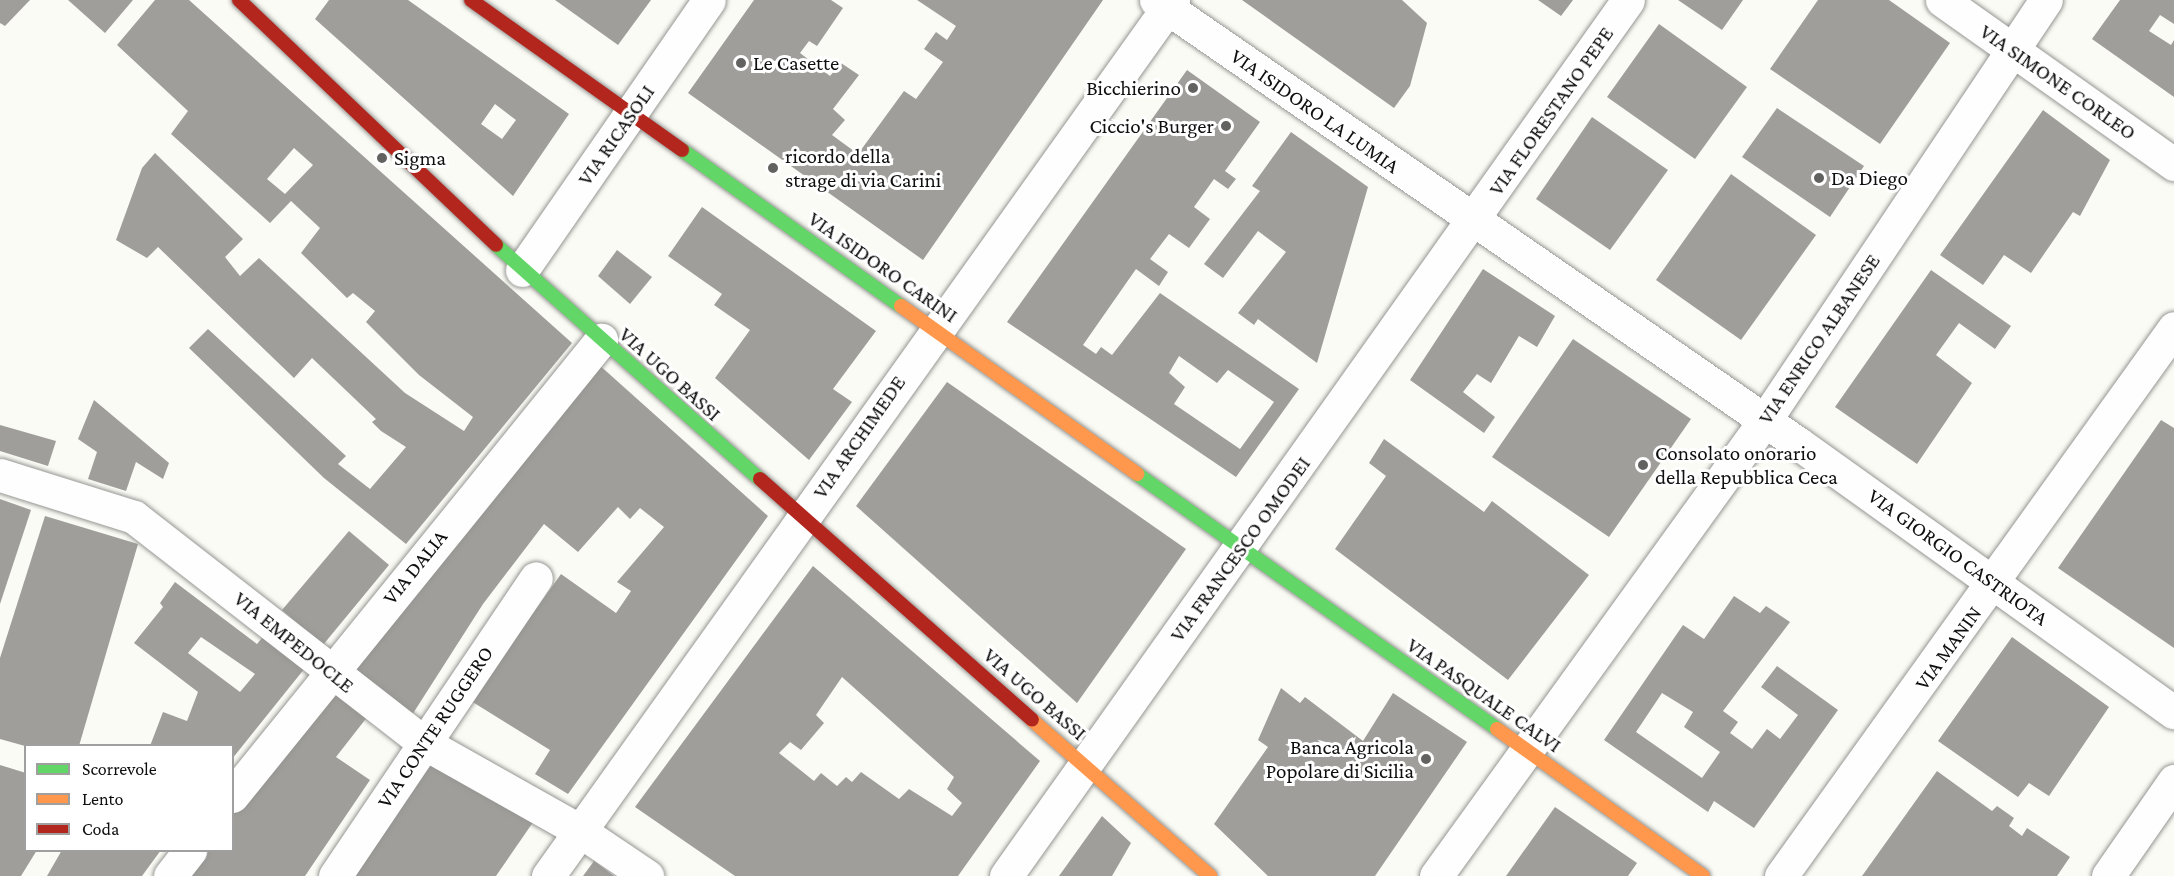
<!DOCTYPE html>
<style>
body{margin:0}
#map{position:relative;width:2174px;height:876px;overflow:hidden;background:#fbfbf5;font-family:"Crimson Pro",serif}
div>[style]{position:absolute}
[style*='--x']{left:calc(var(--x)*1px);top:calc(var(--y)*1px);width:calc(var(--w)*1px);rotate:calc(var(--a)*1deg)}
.building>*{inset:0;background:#9f9e9a}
.roads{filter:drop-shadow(0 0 2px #959593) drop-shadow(0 0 2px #959593)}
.street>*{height:33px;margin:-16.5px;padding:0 16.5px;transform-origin:16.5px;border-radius:16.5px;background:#fefefe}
.fast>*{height:14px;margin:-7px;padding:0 7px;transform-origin:7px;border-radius:7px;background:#63d668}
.slow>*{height:14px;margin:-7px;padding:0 7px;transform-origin:7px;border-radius:7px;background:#ff974d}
.jam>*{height:14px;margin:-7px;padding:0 7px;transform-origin:7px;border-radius:7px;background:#b3261e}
.dots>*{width:16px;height:16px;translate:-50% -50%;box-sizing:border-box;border:3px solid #fff;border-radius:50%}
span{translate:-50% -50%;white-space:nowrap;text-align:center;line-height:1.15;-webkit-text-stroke:6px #fff;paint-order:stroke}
.poi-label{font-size:21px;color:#0f0f0f}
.left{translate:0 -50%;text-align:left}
.right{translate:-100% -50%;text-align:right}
.street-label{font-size:21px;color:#0f0f0f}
.legend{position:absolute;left:24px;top:744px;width:210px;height:108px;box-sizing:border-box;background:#fff;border:2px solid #9f9f9f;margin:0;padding:8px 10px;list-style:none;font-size:18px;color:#0f0f0f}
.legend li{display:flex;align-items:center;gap:12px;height:30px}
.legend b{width:30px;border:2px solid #9f9f9f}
</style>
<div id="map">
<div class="building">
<i style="clip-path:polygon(0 0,30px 0,5px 26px,0 23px)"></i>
<i style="clip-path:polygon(68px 0,133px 0,105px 33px)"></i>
<i style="clip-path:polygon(evenodd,155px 0,189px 0,572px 343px,406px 544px,324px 478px,189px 348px,208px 329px,346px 456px,338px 464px,370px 489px,406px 447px,381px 431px,372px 422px,376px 419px,312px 358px,294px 378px,158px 247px,147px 258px,116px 240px,142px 168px,155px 153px,243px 239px,225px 257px,240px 276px,259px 258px,405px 393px,464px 431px,473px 417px,419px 375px,366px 322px,375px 311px,353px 293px,347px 298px,301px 253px,320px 228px,291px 201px,270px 223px,171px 134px,188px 111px,117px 45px,155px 0,294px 148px,313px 165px,285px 194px,267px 179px,294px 148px)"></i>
<i style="clip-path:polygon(evenodd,329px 0,408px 0,569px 114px,513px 196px,315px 19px,329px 0,495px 104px,516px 120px,502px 139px,481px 124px,495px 104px)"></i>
<i style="clip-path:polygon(555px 0,651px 0,618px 45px)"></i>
<i style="clip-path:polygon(754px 0,831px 0,843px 8px,817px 46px,809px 41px,800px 53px,830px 76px,841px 63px,859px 75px,833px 109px,845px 120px,832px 135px,858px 154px,904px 91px,916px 99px,943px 62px,924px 49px,936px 32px,947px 40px,956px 26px,917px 0,1103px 0,923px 260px,688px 93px)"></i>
<i style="clip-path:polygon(1242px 0,1402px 0,1427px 23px,1410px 86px,1394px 108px)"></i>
<i style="clip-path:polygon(1538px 0,1573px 0,1561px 16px)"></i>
<i style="clip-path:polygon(1678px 0,1743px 0,1722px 30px)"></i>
<i style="clip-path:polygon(1818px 0,1889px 0,1950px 43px,1880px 144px,1770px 69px)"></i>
<i style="clip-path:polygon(2120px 0,2174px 0,2174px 24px,2160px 15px,2149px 31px,2171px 45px,2174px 40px,2174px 97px,2092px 39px)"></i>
<i style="clip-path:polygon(1659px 24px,1747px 87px,1695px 159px,1607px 97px)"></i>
<i style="clip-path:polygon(evenodd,1187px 70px,1260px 122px,1225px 171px,1236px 179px,1228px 189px,1214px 179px,1194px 207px,1210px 219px,1189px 248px,1169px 234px,1150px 259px,1168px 272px,1159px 286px,1136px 269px,1083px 345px,1096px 354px,1101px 347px,1112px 355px,1160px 293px,1299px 389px,1236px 477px,1007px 322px,1187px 70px,1179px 356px,1217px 383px,1228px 370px,1274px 402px,1240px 449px,1174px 404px,1185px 387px,1169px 373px,1179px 356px)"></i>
<i style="clip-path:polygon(1777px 108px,1864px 166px,1830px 217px,1742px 157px)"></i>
<i style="clip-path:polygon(2043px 110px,2110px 160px,2080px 216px,2073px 212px,2031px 273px,2004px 255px,1983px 285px,1940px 255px)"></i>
<i style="clip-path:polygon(1592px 117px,1668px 170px,1610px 250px,1536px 199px)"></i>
<i style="clip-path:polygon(1291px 132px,1368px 187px,1317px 363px,1258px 319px,1254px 325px,1238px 313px,1286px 252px,1258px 231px,1223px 278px,1204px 264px,1260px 191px,1252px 186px)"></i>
<i style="clip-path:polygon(1731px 174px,1816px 235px,1741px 340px,1656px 280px)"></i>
<i style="clip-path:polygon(702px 207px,876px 331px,833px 389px,852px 402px,809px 460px,715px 378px,750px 330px,714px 305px,722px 294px,668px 256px)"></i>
<i style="clip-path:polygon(617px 250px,652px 277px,630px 304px,598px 276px)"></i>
<i style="clip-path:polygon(1483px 269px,1555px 316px,1537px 347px,1519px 336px,1491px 383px,1477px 374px,1463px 392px,1495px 417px,1484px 433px,1410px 380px)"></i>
<i style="clip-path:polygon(1931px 270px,2011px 326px,1995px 349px,1959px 323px,1936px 355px,1972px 383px,1917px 464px,1835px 407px)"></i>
<i style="clip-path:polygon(1573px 339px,1691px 419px,1609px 537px,1492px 457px)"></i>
<i style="clip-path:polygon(597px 363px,768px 516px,568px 794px,535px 774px,550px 750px,471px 701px,561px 574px,616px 613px,631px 591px,617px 582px,664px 527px,640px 508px,630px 519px,618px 507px,578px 552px,544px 524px,483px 604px,412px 715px,344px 669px)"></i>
<i style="clip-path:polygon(947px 382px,1186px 549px,1077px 703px,856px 506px)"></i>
<i style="clip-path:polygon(94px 400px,169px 463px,163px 479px,136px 462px,126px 491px,88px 479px,97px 452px,78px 439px)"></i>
<i style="clip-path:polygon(2161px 420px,2174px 428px,2174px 648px,2058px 568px)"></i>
<i style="clip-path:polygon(0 425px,56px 441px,48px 466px,0 451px)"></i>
<i style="clip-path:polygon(1384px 439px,1484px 512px,1492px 501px,1589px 575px,1508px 680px,1335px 549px,1386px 476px,1369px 463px)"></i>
<i style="clip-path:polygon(0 499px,31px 510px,0 604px)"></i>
<i style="clip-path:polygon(45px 516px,138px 544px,79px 746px,25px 746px,0 739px,0 658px)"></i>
<i style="clip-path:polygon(349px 531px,389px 565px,323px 645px,282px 610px)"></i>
<i style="clip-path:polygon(evenodd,813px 566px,1040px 761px,958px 876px,735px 876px,635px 807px,813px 566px,842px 677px,954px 777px,947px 789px,962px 803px,952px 816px,909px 789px,899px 799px,861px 772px,852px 782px,846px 777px,837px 786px,821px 773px,814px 781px,779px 753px,790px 742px,801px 750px,824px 723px,816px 715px,842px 677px)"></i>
<i style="clip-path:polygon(evenodd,175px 582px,257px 644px,266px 633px,309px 663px,232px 759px,232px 746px,150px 746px,163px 712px,187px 721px,198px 692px,134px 643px,163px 607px,160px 603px,175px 582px,201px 637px,255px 674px,240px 692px,188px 653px,201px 637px)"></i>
<i style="clip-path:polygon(evenodd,1734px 596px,1760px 613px,1766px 606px,1790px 622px,1723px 711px,1738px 722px,1730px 733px,1752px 749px,1767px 729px,1780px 739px,1798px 715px,1761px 687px,1777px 666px,1838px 710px,1754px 828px,1714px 801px,1708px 812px,1604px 740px,1683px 625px,1704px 639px,1734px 596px,1662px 693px,1693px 712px,1684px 727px,1720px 752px,1702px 778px,1636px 732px,1662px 693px)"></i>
<i style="clip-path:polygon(2012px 637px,2109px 707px,2049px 796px,2029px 783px,2018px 797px,1938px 741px)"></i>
<i style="clip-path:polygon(1281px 688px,1300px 703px,1305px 697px,1363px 741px,1393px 693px,1467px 742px,1375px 876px,1268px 876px,1214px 824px,1268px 747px,1258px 740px)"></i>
<i style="clip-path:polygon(326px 689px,368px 716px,336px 757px,370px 780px,305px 876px,180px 876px,200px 850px,232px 850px,232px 809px)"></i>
<i style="clip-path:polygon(431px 756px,536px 818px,496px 876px,355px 876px)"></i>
<i style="clip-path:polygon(0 765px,26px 773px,26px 850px,37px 850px,21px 876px,0 876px)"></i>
<i style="clip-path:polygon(1937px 771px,1992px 811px,1997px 806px,2014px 818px,2009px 826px,2022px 836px,2027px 828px,2070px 857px,2057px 876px,1862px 876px)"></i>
<i style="clip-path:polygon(1555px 807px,1637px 863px,1628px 876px,1506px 876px)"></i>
<i style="clip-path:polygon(1102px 816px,1131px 843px,1112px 876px,1059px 876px)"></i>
<i style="clip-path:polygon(62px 850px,161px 850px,142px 876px,47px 876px)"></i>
<i style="clip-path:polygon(594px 861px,614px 876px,583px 876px)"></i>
</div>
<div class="roads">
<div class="street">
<i style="--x:1156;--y:0;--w:781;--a:34.63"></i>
<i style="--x:1799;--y:444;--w:461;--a:35.6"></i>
<i style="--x:1942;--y:0;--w:284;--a:35.3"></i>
<i style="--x:522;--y:270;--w:328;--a:-55.3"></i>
<i style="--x:0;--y:475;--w:140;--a:17.4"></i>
<i style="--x:134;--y:517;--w:368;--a:37.9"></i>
<i style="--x:424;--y:743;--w:179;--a:29.4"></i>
<i style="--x:580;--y:831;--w:81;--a:33.9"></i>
<i style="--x:232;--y:796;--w:587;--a:-51.02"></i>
<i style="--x:170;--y:876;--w:33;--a:-52"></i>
<i style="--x:335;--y:876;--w:359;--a:-56"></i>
<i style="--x:548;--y:876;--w:1076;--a:-54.49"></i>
<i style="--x:1006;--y:876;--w:1074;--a:-54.62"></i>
<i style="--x:1436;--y:876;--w:562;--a:-54.19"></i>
<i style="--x:1765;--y:420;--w:505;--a:-56.22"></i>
<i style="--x:1781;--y:876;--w:674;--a:-54.35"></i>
<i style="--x:2108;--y:876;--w:116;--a:-55.2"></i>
</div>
<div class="fast">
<i style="--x:682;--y:150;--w:269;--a:35.5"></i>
<i style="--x:496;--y:245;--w:353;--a:41.6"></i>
<i style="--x:1137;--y:474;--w:441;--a:35.3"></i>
</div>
<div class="slow">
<i style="--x:901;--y:306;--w:290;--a:35.4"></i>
<i style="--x:1032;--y:720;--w:237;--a:41.2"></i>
<i style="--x:1497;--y:729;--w:253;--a:35.5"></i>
</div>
<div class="jam">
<i style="--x:239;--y:0;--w:355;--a:43.6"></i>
<i style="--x:471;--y:0;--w:259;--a:35.4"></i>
<i style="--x:760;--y:479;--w:363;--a:41.5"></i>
</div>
</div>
<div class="dots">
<i style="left:741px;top:63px;background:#626260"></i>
<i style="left:1193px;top:88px;background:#626260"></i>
<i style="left:1226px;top:126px;background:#626260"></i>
<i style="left:382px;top:158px;background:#626260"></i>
<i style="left:773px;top:168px;background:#626260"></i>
<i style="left:1819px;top:178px;background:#626260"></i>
<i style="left:1643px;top:465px;background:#626260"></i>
<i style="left:1426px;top:759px;background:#626260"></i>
</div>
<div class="poi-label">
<span class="left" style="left:753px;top:63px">Le Casette</span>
<span class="right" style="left:1181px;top:88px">Bicchierino</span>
<span class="right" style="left:1214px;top:126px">Ciccio's Burger</span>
<span class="left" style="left:785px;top:168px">ricordo della<br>strage di via Carini</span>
<span class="left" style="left:394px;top:158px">Sigma</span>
<span class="left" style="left:1831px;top:178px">Da Diego</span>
<span class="left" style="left:1655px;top:465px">Consolato onorario<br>della Repubblica Ceca</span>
<span class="right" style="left:1414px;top:759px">Banca Agricola<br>Popolare di Sicilia</span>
</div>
<div class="street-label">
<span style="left:2058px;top:82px;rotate:35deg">VIA SIMONE CORLEO</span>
<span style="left:1315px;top:111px;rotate:35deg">VIA ISIDORO LA LUMIA</span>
<span style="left:1551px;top:111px;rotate:-55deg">VIA FLORESTANO PEPE</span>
<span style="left:616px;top:135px;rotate:-55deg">VIA RICASOLI</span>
<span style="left:883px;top:267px;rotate:35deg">VIA ISIDORO CARINI</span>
<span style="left:1819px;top:339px;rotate:-56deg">VIA ENRICO ALBANESE</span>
<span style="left:670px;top:374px;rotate:42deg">VIA UGO BASSI</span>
<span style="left:859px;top:437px;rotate:-55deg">VIA ARCHIMEDE</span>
<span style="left:1240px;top:549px;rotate:-54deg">VIA FRANCESCO OMODEI</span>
<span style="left:1958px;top:557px;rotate:36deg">VIA GIORGIO CASTRIOTA</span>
<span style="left:415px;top:567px;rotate:-51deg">VIA DALIA</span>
<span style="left:294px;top:642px;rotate:39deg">VIA EMPEDOCLE</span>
<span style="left:1948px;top:648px;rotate:-54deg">VIA MANIN</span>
<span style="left:1035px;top:694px;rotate:41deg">VIA UGO BASSI</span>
<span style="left:1484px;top:695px;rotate:35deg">VIA PASQUALE CALVI</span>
<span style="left:435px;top:727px;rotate:-56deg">VIA CONTE RUGGERO</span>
</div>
<ul class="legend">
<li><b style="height:8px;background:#63d668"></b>Scorrevole</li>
<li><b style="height:8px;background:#ff974d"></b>Lento</li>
<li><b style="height:8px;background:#b3261e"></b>Coda</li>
</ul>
</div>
